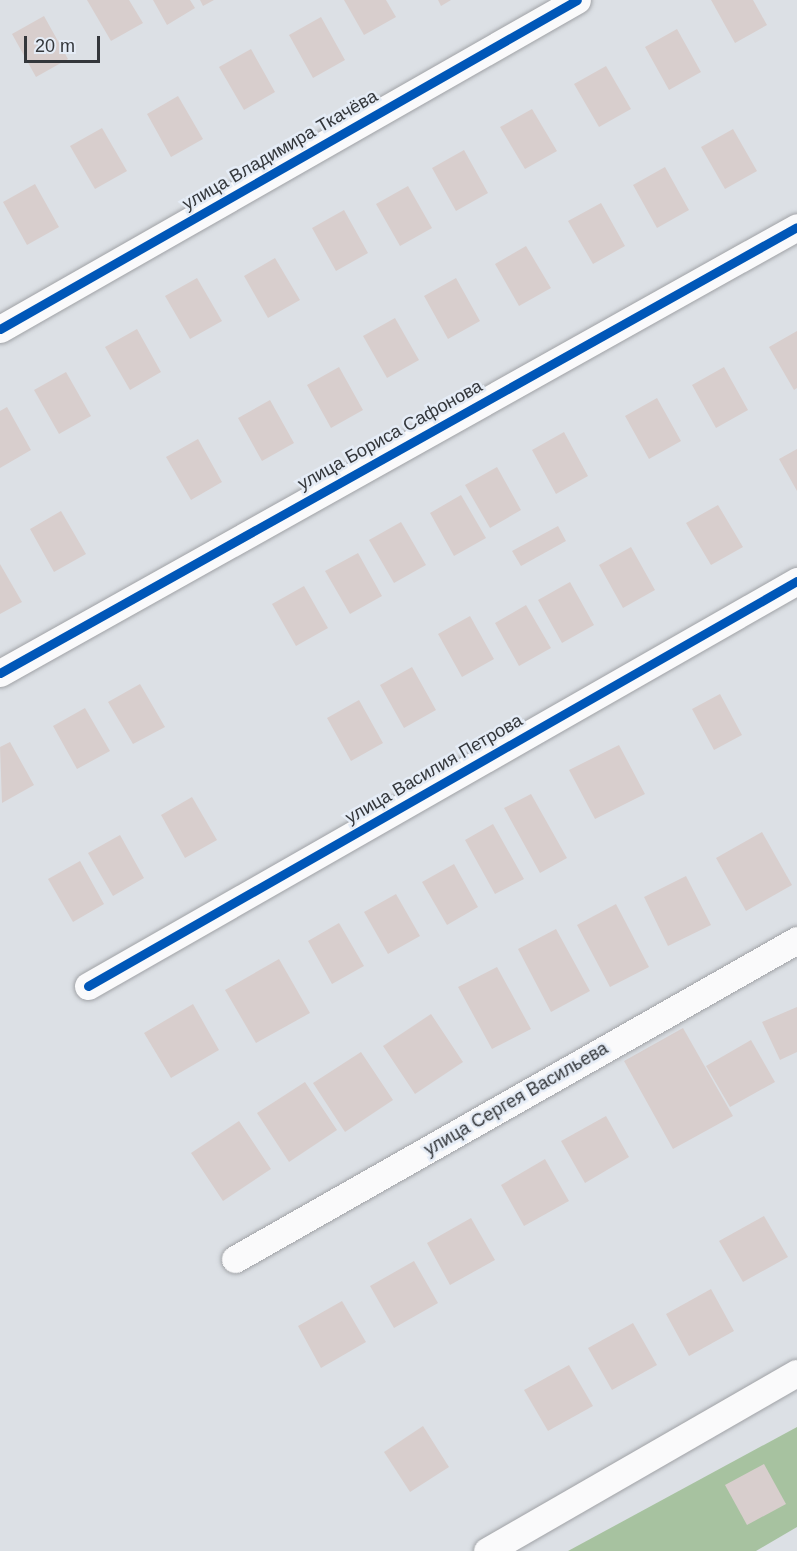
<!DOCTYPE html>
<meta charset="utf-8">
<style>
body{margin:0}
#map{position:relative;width:797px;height:1551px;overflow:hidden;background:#dce0e5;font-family:Helvetica,sans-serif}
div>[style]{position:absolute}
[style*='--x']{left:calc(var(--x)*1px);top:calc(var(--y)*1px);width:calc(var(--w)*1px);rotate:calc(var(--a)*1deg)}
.forest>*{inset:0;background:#a7c2a0}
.building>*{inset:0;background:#d8cecd}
.roads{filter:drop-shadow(0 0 2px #a0a2a6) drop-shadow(0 0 2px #a0a2a6)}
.minor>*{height:27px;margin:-13.5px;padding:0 13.5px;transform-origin:13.5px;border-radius:13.5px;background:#fafafb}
.cycleway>*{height:9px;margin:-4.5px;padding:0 4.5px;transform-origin:4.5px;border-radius:4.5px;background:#0057b8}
span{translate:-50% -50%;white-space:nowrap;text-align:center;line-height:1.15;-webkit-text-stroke:5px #e5ecf6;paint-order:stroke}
.street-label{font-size:18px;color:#34373b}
.scale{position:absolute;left:24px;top:36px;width:76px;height:27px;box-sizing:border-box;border:3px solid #34373b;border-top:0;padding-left:8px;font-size:18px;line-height:21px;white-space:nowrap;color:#34373b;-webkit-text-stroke:4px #e5ecf6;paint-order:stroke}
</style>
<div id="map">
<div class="forest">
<i style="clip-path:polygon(797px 1427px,797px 1527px,756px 1551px,568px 1551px)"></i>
</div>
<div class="building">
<i style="clip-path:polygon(87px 0,129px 0,143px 23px,111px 41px)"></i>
<i style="clip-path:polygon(153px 0,190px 0,195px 8px,167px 25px)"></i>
<i style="clip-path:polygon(200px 0,214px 0,203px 6px)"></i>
<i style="clip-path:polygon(344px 0,386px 0,396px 17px,364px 35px)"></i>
<i style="clip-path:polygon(438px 0,451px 0,441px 6px)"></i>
<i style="clip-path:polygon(711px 0,753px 0,767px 25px,735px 43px)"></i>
<i style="clip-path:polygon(44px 16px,68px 59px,36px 77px,12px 34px)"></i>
<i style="clip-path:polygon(321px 17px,345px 60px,313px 78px,289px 35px)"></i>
<i style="clip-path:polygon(677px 29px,701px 72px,669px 90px,645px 47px)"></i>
<i style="clip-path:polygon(251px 49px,275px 92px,244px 110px,219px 67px)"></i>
<i style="clip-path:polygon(606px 66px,631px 109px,599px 127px,574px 84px)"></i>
<i style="clip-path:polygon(178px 96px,203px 139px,171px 157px,147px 114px)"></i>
<i style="clip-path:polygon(532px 109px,557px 151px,525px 169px,500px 127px)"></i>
<i style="clip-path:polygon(102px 128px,127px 171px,95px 189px,70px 146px)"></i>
<i style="clip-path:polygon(733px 129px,757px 171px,725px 189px,701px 147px)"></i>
<i style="clip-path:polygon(464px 150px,488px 193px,456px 211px,432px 168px)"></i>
<i style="clip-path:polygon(665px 167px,689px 210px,657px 228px,633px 185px)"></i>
<i style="clip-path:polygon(35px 184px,59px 227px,27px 245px,3px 202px)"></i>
<i style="clip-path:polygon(408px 186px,432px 228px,400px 246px,376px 204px)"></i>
<i style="clip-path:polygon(601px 203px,625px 246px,593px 264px,568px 221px)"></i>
<i style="clip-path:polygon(344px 210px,368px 253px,336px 271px,312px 228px)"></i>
<i style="clip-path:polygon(526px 246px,551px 288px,519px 306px,495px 264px)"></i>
<i style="clip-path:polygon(275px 258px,300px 300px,268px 318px,244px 276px)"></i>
<i style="clip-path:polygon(197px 278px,222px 321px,190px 339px,165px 296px)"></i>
<i style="clip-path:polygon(456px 278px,480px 321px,448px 339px,424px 296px)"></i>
<i style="clip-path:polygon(395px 318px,419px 360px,387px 378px,363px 336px)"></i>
<i style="clip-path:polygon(137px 329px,161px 372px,130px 390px,105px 347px)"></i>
<i style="clip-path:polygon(797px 331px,797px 388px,794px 390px,769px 347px)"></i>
<i style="clip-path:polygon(339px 367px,363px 410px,331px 428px,307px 385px)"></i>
<i style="clip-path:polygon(724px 367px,748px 410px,716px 428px,692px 385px)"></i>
<i style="clip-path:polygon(66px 372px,91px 416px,59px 434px,34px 390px)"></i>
<i style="clip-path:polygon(657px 398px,681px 441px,649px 459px,625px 416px)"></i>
<i style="clip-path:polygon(270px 400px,294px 443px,262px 461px,238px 418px)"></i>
<i style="clip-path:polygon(7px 407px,31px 450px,0 468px,0 411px)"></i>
<i style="clip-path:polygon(564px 432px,588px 476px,556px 494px,532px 450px)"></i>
<i style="clip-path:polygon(198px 439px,222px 482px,191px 500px,166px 457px)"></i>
<i style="clip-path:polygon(797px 449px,797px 491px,779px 459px)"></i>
<i style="clip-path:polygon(497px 467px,521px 510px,490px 528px,465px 485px)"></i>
<i style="clip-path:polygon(461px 495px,486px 538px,454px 556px,430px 513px)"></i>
<i style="clip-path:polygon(718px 505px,743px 547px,711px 565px,686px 523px)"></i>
<i style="clip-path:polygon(61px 511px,86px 554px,54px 572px,30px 529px)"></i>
<i style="clip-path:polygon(401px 522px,426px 565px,394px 583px,369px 540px)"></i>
<i style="clip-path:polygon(558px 526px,566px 541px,521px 566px,512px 551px)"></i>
<i style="clip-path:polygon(631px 547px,655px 590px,623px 608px,599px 565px)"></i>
<i style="clip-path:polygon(358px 553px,382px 596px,350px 614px,325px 571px)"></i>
<i style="clip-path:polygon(0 564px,22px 602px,0 614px)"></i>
<i style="clip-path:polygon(570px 582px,594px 625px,562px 643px,538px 600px)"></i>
<i style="clip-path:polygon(304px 586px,328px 628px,296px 646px,272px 604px)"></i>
<i style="clip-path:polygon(526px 605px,551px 648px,519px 666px,495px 623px)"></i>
<i style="clip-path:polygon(470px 616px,494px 659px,462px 677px,438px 634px)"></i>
<i style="clip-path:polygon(412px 667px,436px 710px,404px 728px,380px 685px)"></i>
<i style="clip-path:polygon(140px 684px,165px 727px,133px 744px,108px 702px)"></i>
<i style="clip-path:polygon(720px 694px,742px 735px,714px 750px,692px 709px)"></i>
<i style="clip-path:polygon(359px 700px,383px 743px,351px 761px,327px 718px)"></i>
<i style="clip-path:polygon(85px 708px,110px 751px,77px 769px,53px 726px)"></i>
<i style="clip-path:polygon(10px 742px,34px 785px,2px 803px,0 747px)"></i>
<i style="clip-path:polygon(619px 745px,645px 794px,595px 819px,569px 770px)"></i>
<i style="clip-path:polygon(531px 794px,567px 858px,540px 873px,504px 808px)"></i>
<i style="clip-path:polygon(192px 797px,217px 840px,185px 858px,161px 815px)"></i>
<i style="clip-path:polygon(493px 824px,524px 879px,495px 894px,465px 840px)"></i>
<i style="clip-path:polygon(762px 832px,792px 885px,746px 911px,716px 858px)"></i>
<i style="clip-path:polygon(120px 835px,144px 878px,113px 896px,88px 853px)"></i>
<i style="clip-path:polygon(80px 861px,104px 904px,73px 922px,48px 879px)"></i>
<i style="clip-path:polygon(454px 864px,478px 907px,447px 925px,422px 882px)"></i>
<i style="clip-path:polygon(686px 876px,711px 925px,668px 946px,644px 897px)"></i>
<i style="clip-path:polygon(396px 894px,420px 936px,388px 954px,364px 912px)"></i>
<i style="clip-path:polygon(616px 904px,649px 967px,610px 987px,577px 925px)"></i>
<i style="clip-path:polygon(339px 923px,364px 966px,332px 984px,308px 941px)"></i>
<i style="clip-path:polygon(556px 929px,590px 991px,551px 1012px,518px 949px)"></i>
<i style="clip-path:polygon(279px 959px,310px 1013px,256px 1043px,225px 990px)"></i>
<i style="clip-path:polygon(497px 967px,531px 1029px,492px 1049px,458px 987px)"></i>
<i style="clip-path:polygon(193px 1004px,219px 1050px,171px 1078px,144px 1033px)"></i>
<i style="clip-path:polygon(797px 1007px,797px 1052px,780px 1060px,762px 1022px)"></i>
<i style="clip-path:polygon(431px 1014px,463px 1062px,415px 1094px,383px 1046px)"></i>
<i style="clip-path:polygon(683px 1028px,733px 1116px,673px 1149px,624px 1061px)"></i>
<i style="clip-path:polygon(751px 1040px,775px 1082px,730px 1107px,706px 1066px)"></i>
<i style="clip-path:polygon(361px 1052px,393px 1100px,345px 1132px,313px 1083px)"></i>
<i style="clip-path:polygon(305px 1082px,337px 1130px,289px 1162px,257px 1113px)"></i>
<i style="clip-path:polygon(606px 1116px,629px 1157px,585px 1183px,561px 1141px)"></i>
<i style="clip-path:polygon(239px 1121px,271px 1169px,223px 1201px,191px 1153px)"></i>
<i style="clip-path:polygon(545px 1159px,569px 1201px,524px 1226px,501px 1185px)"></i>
<i style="clip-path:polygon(764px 1216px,788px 1257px,743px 1282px,719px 1241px)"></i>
<i style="clip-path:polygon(471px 1218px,495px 1260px,450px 1285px,427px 1243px)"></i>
<i style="clip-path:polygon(414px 1261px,438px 1303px,394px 1328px,370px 1286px)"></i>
<i style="clip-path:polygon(711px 1289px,734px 1331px,689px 1356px,666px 1314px)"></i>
<i style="clip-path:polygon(342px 1301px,366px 1342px,321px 1368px,298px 1326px)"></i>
<i style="clip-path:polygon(633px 1323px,657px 1365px,612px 1390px,588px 1348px)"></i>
<i style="clip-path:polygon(569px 1365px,593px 1406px,548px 1431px,524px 1390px)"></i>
<i style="clip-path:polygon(423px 1426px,449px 1467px,410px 1492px,384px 1452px)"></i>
<i style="clip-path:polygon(764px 1464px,786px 1504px,747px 1525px,725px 1485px)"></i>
</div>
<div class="roads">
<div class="minor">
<i style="--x:0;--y:329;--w:664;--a:-29.69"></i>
<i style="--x:0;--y:673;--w:913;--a:-29.23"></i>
<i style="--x:88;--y:986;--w:817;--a:-29.74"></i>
<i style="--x:235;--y:1259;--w:646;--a:-29.58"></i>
<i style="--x:487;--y:1551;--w:357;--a:-29.9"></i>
</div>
</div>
<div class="cycleway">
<i style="--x:0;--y:329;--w:664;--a:-29.69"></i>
<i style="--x:0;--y:673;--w:913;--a:-29.23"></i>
<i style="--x:88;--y:986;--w:817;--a:-29.74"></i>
</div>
<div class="street-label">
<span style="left:280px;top:150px;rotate:-30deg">улица Владимира Ткачёва</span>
<span style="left:390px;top:435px;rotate:-29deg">улица Бориса Сафонова</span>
<span style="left:434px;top:769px;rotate:-30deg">улица Василия Петрова</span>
<span style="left:516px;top:1099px;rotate:-30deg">улица Сергея Васильева</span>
</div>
<div class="scale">20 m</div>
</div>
